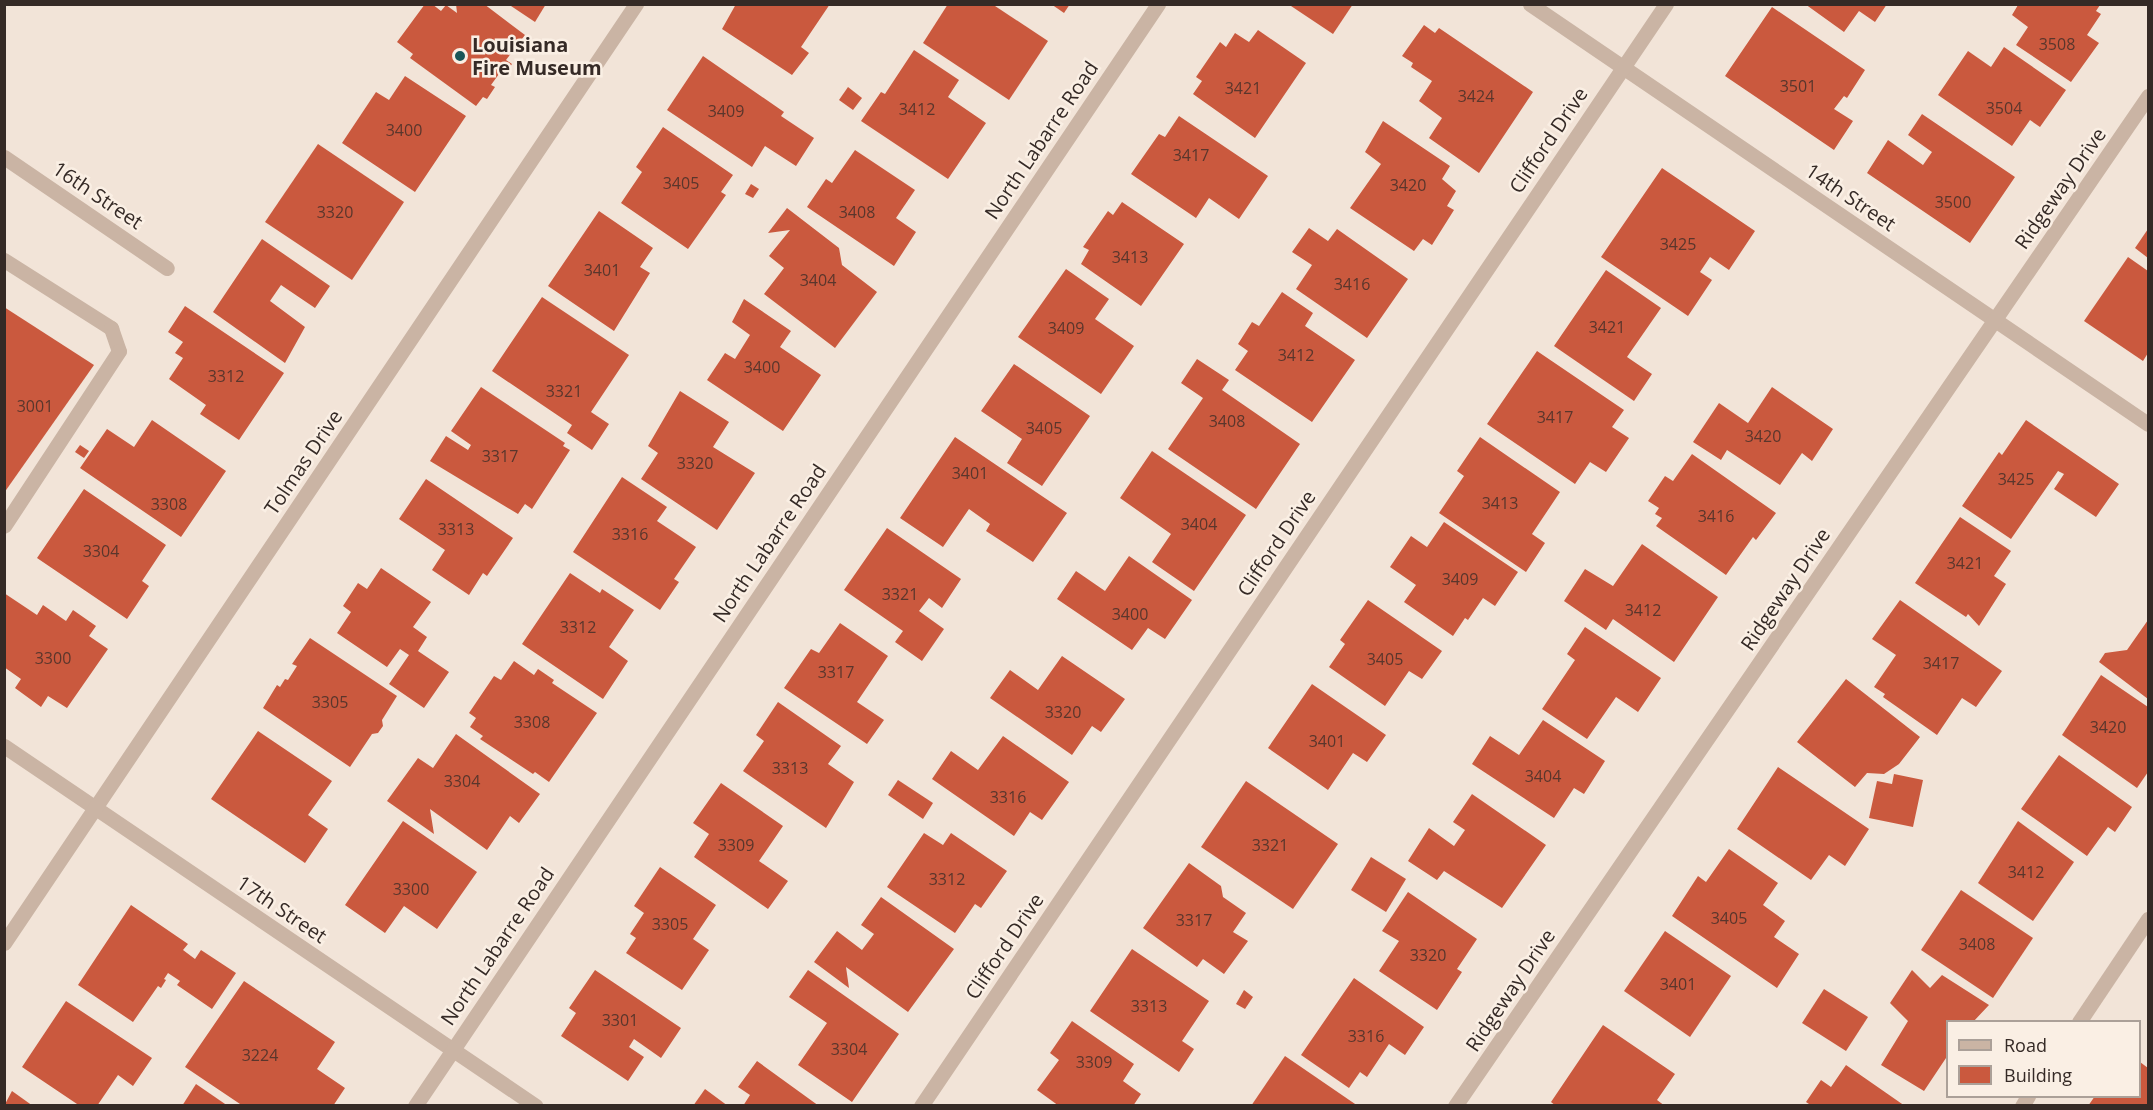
<!DOCTYPE html>
<style>
body{margin:0}
#map{position:relative;width:2153px;height:1110px;overflow:hidden;background:#f2e4d8;font-family:"Open Sans",sans-serif}
div>[style]{position:absolute}
[style*='--x']{left:calc(var(--x)*1px);top:calc(var(--y)*1px);width:calc(var(--w)*1px);rotate:calc(var(--a)*1deg)}
.building>*{inset:0;background:#ca593e}
.minor>*{height:15px;margin:-7.5px;padding:0 7.5px;transform-origin:7.5px;border-radius:7.5px;background:#cab4a4}
.dots>*{width:16px;height:16px;translate:-50% -50%;box-sizing:border-box;border:3px solid #faefe4;border-radius:50%}
span{translate:-50% -50%;white-space:nowrap;text-align:center;line-height:1.15;-webkit-text-stroke:5px #faefe4;paint-order:stroke}
.number-label{font-size:16px;color:#5a362c}
.number-label span{-webkit-text-stroke-width:0}
.poi-label{font-size:20px;color:#352a26;font-weight:700}
.left{translate:0 -50%;text-align:left}
.street-label{font-size:20px;color:#352a26}
.frame{position:absolute;inset:0;border:6px solid #352a26;pointer-events:none}
.legend{position:absolute;left:1946px;top:1020px;width:195px;height:78px;box-sizing:border-box;background:#faefe4;border:2px solid #aba098;margin:0;padding:8px 10px;list-style:none;font-size:18px;color:#352a26}
.legend li{display:flex;align-items:center;gap:12px;height:30px}
.legend b{width:30px;border:2px solid #aba098}
</style>
<div id="map">
<div class="building">
<i style="clip-path:polygon(425px 4px,432px 4px,441px 11px,446px 5px,457px 13px,456px 4px,484px 4px,525px 35px,506px 60px,512px 64px,502px 77px,499px 74px,491px 85px,495px 87px,487px 99px,483px 97px,476px 106px,410px 58px,413px 54px,397px 42px)"></i>
<i style="clip-path:polygon(508px 4px,546px 4px,535px 22px)"></i>
<i style="clip-path:polygon(736px 4px,830px 4px,801px 47px,809px 53px,792px 75px,722px 29px)"></i>
<i style="clip-path:polygon(948px 4px,992px 4px,1048px 41px,1009px 100px,923px 43px)"></i>
<i style="clip-path:polygon(1051px 4px,1070px 4px,1064px 13px)"></i>
<i style="clip-path:polygon(1288px 4px,1353px 4px,1333px 34px)"></i>
<i style="clip-path:polygon(1805px 4px,1887px 4px,1875px 22px,1859px 11px,1844px 32px)"></i>
<i style="clip-path:polygon(2018px 5px,2100px 5px,2096px 11px,2101px 14px,2087px 35px,2099px 43px,2071px 82px,2016px 45px,2028px 27px,2012px 15px)"></i>
<i style="clip-path:polygon(1772px 7px,1865px 70px,1847px 98px,1844px 96px,1834px 109px,1853px 121px,1834px 150px,1725px 76px)"></i>
<i style="clip-path:polygon(1424px 25px,1435px 33px,1439px 28px,1533px 92px,1479px 173px,1429px 138px,1442px 118px,1419px 101px,1432px 81px,1411px 67px,1413px 63px,1402px 56px)"></i>
<i style="clip-path:polygon(1258px 30px,1306px 63px,1255px 138px,1193px 94px,1202px 81px,1196px 77px,1220px 42px,1226px 47px,1235px 33px,1249px 42px)"></i>
<i style="clip-path:polygon(2004px 47px,2066px 90px,2040px 127px,2030px 120px,2012px 146px,1938px 95px,1968px 51px,1991px 67px)"></i>
<i style="clip-path:polygon(914px 50px,959px 80px,948px 97px,986px 123px,948px 179px,861px 121px,881px 92px,885px 94px)"></i>
<i style="clip-path:polygon(703px 56px,784px 112px,781px 116px,814px 138px,796px 166px,765px 146px,752px 167px,667px 110px)"></i>
<i style="clip-path:polygon(405px 76px,466px 116px,415px 192px,342px 143px,376px 92px,389px 100px)"></i>
<i style="clip-path:polygon(848px 87px,862px 98px,853px 110px,839px 100px)"></i>
<i style="clip-path:polygon(1922px 114px,2015px 177px,1970px 243px,1867px 173px,1888px 140px,1923px 165px,1932px 152px,1908px 135px)"></i>
<i style="clip-path:polygon(1179px 116px,1268px 176px,1239px 219px,1209px 198px,1196px 218px,1131px 174px,1159px 134px,1165px 137px)"></i>
<i style="clip-path:polygon(1383px 121px,1450px 166px,1442px 179px,1456px 191px,1447px 206px,1454px 210px,1432px 245px,1423px 239px,1414px 251px,1350px 208px,1381px 164px,1365px 152px)"></i>
<i style="clip-path:polygon(663px 127px,733px 175px,721px 192px,726px 195px,688px 249px,621px 203px,642px 172px,636px 167px)"></i>
<i style="clip-path:polygon(318px 144px,404px 202px,352px 280px,265px 222px)"></i>
<i style="clip-path:polygon(855px 150px,915px 190px,896px 218px,916px 232px,894px 266px,807px 207px,826px 179px,832px 183px)"></i>
<i style="clip-path:polygon(1662px 168px,1755px 231px,1729px 270px,1710px 257px,1700px 272px,1712px 280px,1688px 316px,1601px 257px)"></i>
<i style="clip-path:polygon(751px 184px,759px 189px,753px 198px,745px 194px)"></i>
<i style="clip-path:polygon(1122px 202px,1184px 244px,1141px 306px,1081px 264px,1089px 250px,1083px 247px,1108px 211px,1113px 215px)"></i>
<i style="clip-path:polygon(787px 208px,839px 248px,842px 265px,877px 292px,835px 348px,764px 294px,784px 268px,769px 256px,790px 230px,768px 233px)"></i>
<i style="clip-path:polygon(599px 211px,653px 248px,640px 267px,650px 273px,614px 331px,548px 286px)"></i>
<i style="clip-path:polygon(1309px 228px,1328px 241px,1337px 229px,1408px 279px,1367px 338px,1296px 289px,1312px 265px,1292px 252px)"></i>
<i style="clip-path:polygon(2148px 229px,2148px 258px,2135px 248px)"></i>
<i style="clip-path:polygon(262px 239px,330px 286px,315px 308px,281px 285px,270px 301px,305px 327px,285px 363px,213px 312px)"></i>
<i style="clip-path:polygon(2128px 257px,2148px 271px,2148px 353px,2143px 361px,2084px 321px)"></i>
<i style="clip-path:polygon(1066px 269px,1109px 299px,1095px 319px,1134px 346px,1101px 394px,1018px 337px)"></i>
<i style="clip-path:polygon(1606px 270px,1661px 308px,1627px 357px,1652px 374px,1634px 401px,1554px 346px)"></i>
<i style="clip-path:polygon(1282px 292px,1313px 313px,1305px 326px,1355px 360px,1312px 422px,1235px 370px,1248px 351px,1238px 344px,1252px 322px,1259px 326px)"></i>
<i style="clip-path:polygon(542px 297px,629px 355px,591px 412px,609px 424px,592px 450px,567px 433px,572px 425px,492px 371px)"></i>
<i style="clip-path:polygon(744px 299px,791px 331px,780px 347px,821px 375px,783px 431px,707px 380px,725px 353px,735px 359px,750px 335px,732px 322px)"></i>
<i style="clip-path:polygon(185px 306px,284px 373px,239px 440px,200px 414px,206px 405px,169px 379px,183px 358px,175px 353px,183px 342px,168px 332px)"></i>
<i style="clip-path:polygon(4px 307px,94px 365px,4px 493px)"></i>
<i style="clip-path:polygon(1537px 351px,1624px 410px,1612px 427px,1629px 438px,1606px 472px,1590px 462px,1575px 484px,1487px 424px)"></i>
<i style="clip-path:polygon(1197px 359px,1229px 380px,1222px 390px,1300px 444px,1256px 509px,1168px 449px,1203px 398px,1181px 383px)"></i>
<i style="clip-path:polygon(1014px 364px,1090px 416px,1042px 486px,1007px 463px,1022px 439px,981px 411px)"></i>
<i style="clip-path:polygon(481px 387px,565px 443px,563px 446px,570px 450px,532px 509px,525px 504px,518px 514px,430px 461px,446px 436px,468px 450px,471px 445px,451px 431px)"></i>
<i style="clip-path:polygon(1772px 387px,1833px 429px,1812px 461px,1802px 453px,1780px 485px,1727px 450px,1721px 460px,1693px 442px,1719px 403px,1748px 423px)"></i>
<i style="clip-path:polygon(680px 391px,729px 422px,713px 447px,755px 473px,717px 530px,641px 479px,658px 453px,648px 446px)"></i>
<i style="clip-path:polygon(152px 420px,226px 471px,181px 537px,80px 468px,107px 429px,134px 447px)"></i>
<i style="clip-path:polygon(2026px 420px,2119px 484px,2096px 517px,2054px 489px,2064px 474px,2058px 471px,2011px 539px,1962px 506px,1999px 452px,2002px 455px)"></i>
<i style="clip-path:polygon(955px 437px,1067px 513px,1033px 562px,986px 531px,990px 524px,969px 509px,943px 547px,900px 518px)"></i>
<i style="clip-path:polygon(1480px 437px,1560px 492px,1532px 534px,1545px 543px,1526px 572px,1439px 513px,1464px 476px,1457px 471px)"></i>
<i style="clip-path:polygon(80px 445px,89px 451px,84px 458px,75px 452px)"></i>
<i style="clip-path:polygon(1152px 451px,1246px 515px,1194px 591px,1152px 562px,1171px 534px,1120px 498px)"></i>
<i style="clip-path:polygon(1692px 454px,1776px 513px,1756px 540px,1753px 537px,1726px 575px,1656px 526px,1662px 518px,1655px 514px,1659px 508px,1648px 501px,1665px 476px,1673px 481px)"></i>
<i style="clip-path:polygon(622px 477px,667px 507px,657px 521px,696px 547px,674px 579px,679px 582px,660px 610px,573px 552px)"></i>
<i style="clip-path:polygon(426px 479px,513px 538px,487px 576px,483px 573px,469px 595px,432px 570px,445px 550px,399px 519px)"></i>
<i style="clip-path:polygon(84px 489px,166px 545px,142px 581px,149px 586px,127px 619px,37px 558px)"></i>
<i style="clip-path:polygon(1960px 517px,2011px 551px,1994px 576px,2006px 584px,1979px 626px,1968px 614px,1966px 617px,1915px 583px)"></i>
<i style="clip-path:polygon(1444px 522px,1518px 572px,1495px 606px,1483px 598px,1468px 620px,1465px 618px,1453px 636px,1404px 602px,1416px 585px,1390px 567px,1411px 536px,1427px 547px)"></i>
<i style="clip-path:polygon(887px 528px,961px 579px,942px 608px,929px 598px,919px 611px,944px 629px,922px 661px,895px 642px,903px 631px,844px 590px)"></i>
<i style="clip-path:polygon(1642px 544px,1718px 597px,1674px 662px,1613px 619px,1606px 630px,1564px 601px,1585px 569px,1613px 586px)"></i>
<i style="clip-path:polygon(1129px 556px,1192px 600px,1165px 639px,1148px 628px,1132px 650px,1057px 599px,1076px 571px,1105px 591px)"></i>
<i style="clip-path:polygon(381px 568px,431px 602px,413px 627px,427px 637px,418px 651px,449px 672px,424px 708px,389px 684px,409px 655px,400px 649px,387px 667px,337px 633px,351px 612px,343px 606px,358px 583px,367px 589px)"></i>
<i style="clip-path:polygon(570px 573px,600px 593px,602px 589px,634px 610px,609px 647px,628px 661px,603px 699px,522px 644px)"></i>
<i style="clip-path:polygon(4px 593px,37px 615px,43px 605px,66px 621px,73px 610px,96px 626px,89px 636px,108px 649px,67px 708px,48px 696px,41px 707px,15px 688px,21px 679px,4px 667px)"></i>
<i style="clip-path:polygon(1368px 600px,1442px 651px,1422px 679px,1409px 671px,1385px 706px,1329px 667px,1345px 644px,1340px 640px)"></i>
<i style="clip-path:polygon(1900px 600px,2002px 671px,1976px 707px,1962px 698px,1937px 735px,1883px 697px,1885px 694px,1874px 687px,1896px 655px,1872px 639px)"></i>
<i style="clip-path:polygon(2148px 620px,2148px 699px,2099px 662px,2105px 653px,2127px 650px)"></i>
<i style="clip-path:polygon(840px 623px,888px 656px,857px 702px,884px 720px,867px 744px,784px 688px,811px 649px,819px 653px)"></i>
<i style="clip-path:polygon(1585px 627px,1661px 678px,1638px 712px,1616px 697px,1587px 739px,1542px 709px,1575px 660px,1567px 654px)"></i>
<i style="clip-path:polygon(310px 638px,397px 696px,382px 720px,383px 726px,378px 733px,372px 734px,350px 767px,263px 708px,277px 685px,280px 687px,285px 679px,288px 680px,297px 666px,292px 664px)"></i>
<i style="clip-path:polygon(1062px 656px,1125px 699px,1101px 732px,1092px 726px,1072px 755px,990px 698px,1010px 670px,1038px 690px)"></i>
<i style="clip-path:polygon(514px 661px,534px 675px,538px 669px,554px 680px,552px 683px,597px 713px,549px 782px,535px 772px,533px 774px,480px 739px,483px 736px,470px 727px,476px 718px,469px 713px,494px 676px,501px 680px)"></i>
<i style="clip-path:polygon(2101px 675px,2148px 707px,2148px 772px,2137px 788px,2062px 735px)"></i>
<i style="clip-path:polygon(1846px 679px,1920px 737px,1899px 764px,1884px 774px,1867px 773px,1855px 787px,1797px 742px)"></i>
<i style="clip-path:polygon(1312px 684px,1386px 735px,1367px 762px,1353px 753px,1328px 790px,1268px 748px)"></i>
<i style="clip-path:polygon(778px 702px,841px 746px,828px 764px,854px 782px,826px 828px,743px 771px,764px 741px,756px 735px)"></i>
<i style="clip-path:polygon(1543px 720px,1605px 761px,1584px 794px,1574px 788px,1554px 818px,1472px 764px,1490px 736px,1519px 755px)"></i>
<i style="clip-path:polygon(258px 731px,332px 781px,308px 815px,328px 829px,305px 863px,211px 799px)"></i>
<i style="clip-path:polygon(456px 734px,540px 794px,519px 823px,510px 816px,487px 850px,430px 809px,434px 834px,387px 801px,418px 758px,433px 768px)"></i>
<i style="clip-path:polygon(1003px 736px,1069px 782px,1042px 820px,1030px 812px,1014px 836px,932px 779px,951px 751px,978px 770px)"></i>
<i style="clip-path:polygon(2059px 755px,2132px 807px,2115px 832px,2108px 827px,2087px 856px,2021px 809px)"></i>
<i style="clip-path:polygon(1778px 767px,1869px 829px,1845px 866px,1829px 855px,1811px 880px,1737px 829px)"></i>
<i style="clip-path:polygon(1894px 774px,1923px 780px,1913px 827px,1869px 818px,1877px 781px,1892px 784px)"></i>
<i style="clip-path:polygon(898px 780px,933px 803px,923px 819px,888px 795px)"></i>
<i style="clip-path:polygon(1246px 781px,1338px 844px,1293px 909px,1201px 847px)"></i>
<i style="clip-path:polygon(721px 783px,783px 826px,759px 861px,788px 881px,768px 909px,694px 857px,709px 834px,693px 823px)"></i>
<i style="clip-path:polygon(1472px 794px,1546px 845px,1502px 908px,1444px 871px,1437px 880px,1408px 861px,1429px 828px,1454px 846px,1465px 830px,1453px 822px)"></i>
<i style="clip-path:polygon(403px 821px,477px 872px,437px 929px,404px 906px,385px 933px,345px 905px)"></i>
<i style="clip-path:polygon(2018px 821px,2074px 862px,2033px 921px,1978px 883px)"></i>
<i style="clip-path:polygon(924px 833px,943px 845px,951px 833px,1007px 871px,981px 908px,975px 904px,955px 933px,887px 887px)"></i>
<i style="clip-path:polygon(1729px 849px,1778px 883px,1763px 905px,1785px 921px,1774px 937px,1799px 954px,1777px 988px,1672px 916px,1698px 876px,1706px 882px)"></i>
<i style="clip-path:polygon(1371px 857px,1406px 879px,1386px 912px,1351px 890px)"></i>
<i style="clip-path:polygon(1189px 863px,1221px 886px,1223px 897px,1246px 913px,1233px 932px,1248px 941px,1224px 974px,1203px 959px,1197px 967px,1143px 928px)"></i>
<i style="clip-path:polygon(660px 867px,716px 905px,693px 939px,709px 950px,682px 990px,626px 953px,636px 938px,630px 934px,644px 913px,634px 906px)"></i>
<i style="clip-path:polygon(1961px 890px,2033px 938px,1993px 998px,1921px 950px)"></i>
<i style="clip-path:polygon(1408px 892px,1477px 939px,1457px 969px,1462px 972px,1437px 1010px,1379px 971px,1399px 941px,1382px 931px)"></i>
<i style="clip-path:polygon(881px 897px,954px 949px,908px 1012px,846px 967px,849px 988px,814px 962px,837px 931px,862px 950px,874px 934px,861px 925px)"></i>
<i style="clip-path:polygon(131px 905px,188px 944px,183px 950px,195px 959px,201px 950px,236px 973px,212px 1009px,177px 985px,180px 981px,168px 973px,164px 979px,166px 980px,161px 988px,158px 986px,133px 1022px,78px 985px)"></i>
<i style="clip-path:polygon(1665px 931px,1731px 976px,1690px 1037px,1624px 991px)"></i>
<i style="clip-path:polygon(1132px 949px,1209px 1001px,1182px 1041px,1194px 1049px,1179px 1072px,1090px 1011px)"></i>
<i style="clip-path:polygon(595px 970px,681px 1028px,661px 1058px,634px 1039px,629px 1047px,644px 1057px,628px 1081px,561px 1036px,576px 1013px,569px 1008px)"></i>
<i style="clip-path:polygon(808px 970px,899px 1034px,852px 1102px,798px 1065px,827px 1023px,789px 997px)"></i>
<i style="clip-path:polygon(1912px 970px,1930px 988px,1942px 975px,1989px 1005px,1973px 1022px,1948px 1022px,1948px 1055px,1924px 1091px,1881px 1065px,1908px 1021px,1890px 1003px)"></i>
<i style="clip-path:polygon(1354px 978px,1424px 1027px,1405px 1055px,1389px 1044px,1367px 1077px,1360px 1072px,1349px 1088px,1301px 1055px)"></i>
<i style="clip-path:polygon(244px 981px,335px 1042px,317px 1069px,345px 1088px,333px 1106px,243px 1106px,185px 1067px)"></i>
<i style="clip-path:polygon(1824px 989px,1868px 1017px,1846px 1051px,1802px 1023px)"></i>
<i style="clip-path:polygon(1244px 990px,1253px 997px,1245px 1009px,1236px 1004px)"></i>
<i style="clip-path:polygon(66px 1001px,152px 1058px,133px 1086px,118px 1075px,97px 1106px,80px 1106px,22px 1067px)"></i>
<i style="clip-path:polygon(1072px 1021px,1134px 1064px,1123px 1081px,1141px 1094px,1133px 1106px,1059px 1106px,1037px 1090px,1059px 1060px,1050px 1053px)"></i>
<i style="clip-path:polygon(1603px 1025px,1675px 1074px,1657px 1100px,1665px 1106px,1556px 1106px,1551px 1102px)"></i>
<i style="clip-path:polygon(1285px 1056px,1358px 1106px,1251px 1106px)"></i>
<i style="clip-path:polygon(757px 1061px,819px 1106px,743px 1106px,750px 1095px,738px 1087px)"></i>
<i style="clip-path:polygon(2140px 1062px,2148px 1068px,2148px 1106px,2088px 1106px,2095px 1096px,2140px 1096px)"></i>
<i style="clip-path:polygon(1846px 1065px,1905px 1106px,1812px 1106px,1806px 1102px,1821px 1080px,1831px 1087px)"></i>
<i style="clip-path:polygon(196px 1084px,228px 1106px,182px 1106px)"></i>
<i style="clip-path:polygon(705px 1089px,728px 1106px,693px 1106px)"></i>
<i style="clip-path:polygon(12px 1091px,33px 1106px,4px 1106px)"></i>
</div>
<div class="minor">
<i style="--x:1530;--y:4;--w:747;--a:34.2"></i>
<i style="--x:4;--y:157;--w:197;--a:34.3"></i>
<i style="--x:4;--y:260;--w:127;--a:32.4"></i>
<i style="--x:111;--y:328;--w:24;--a:71"></i>
<i style="--x:119;--y:351;--w:209;--a:123.3"></i>
<i style="--x:4;--y:746;--w:642;--a:34.09"></i>
<i style="--x:4;--y:943;--w:1132;--a:-56.06"></i>
<i style="--x:2079;--y:1022;--w:124;--a:-56.2"></i>
<i style="--x:415;--y:1106;--w:1329;--a:-56.01"></i>
<i style="--x:921;--y:1106;--w:1330;--a:-55.94"></i>
<i style="--x:1455;--y:1106;--w:1225;--a:-55.54"></i>
<i style="--x:2022;--y:1106;--w:12;--a:-59"></i>
</div>
<div class="dots">
<i style="left:460px;top:56px;background:#1a5658"></i>
</div>
<div class="number-label">
<span style="left:2057px;top:44px">3508</span>
<span style="left:1798px;top:86px">3501</span>
<span style="left:1243px;top:88px">3421</span>
<span style="left:1476px;top:96px">3424</span>
<span style="left:2004px;top:108px">3504</span>
<span style="left:917px;top:109px">3412</span>
<span style="left:726px;top:111px">3409</span>
<span style="left:404px;top:130px">3400</span>
<span style="left:1191px;top:155px">3417</span>
<span style="left:681px;top:183px">3405</span>
<span style="left:1408px;top:185px">3420</span>
<span style="left:1953px;top:202px">3500</span>
<span style="left:335px;top:212px">3320</span>
<span style="left:857px;top:212px">3408</span>
<span style="left:1678px;top:244px">3425</span>
<span style="left:1130px;top:257px">3413</span>
<span style="left:602px;top:270px">3401</span>
<span style="left:818px;top:280px">3404</span>
<span style="left:1352px;top:284px">3416</span>
<span style="left:1607px;top:327px">3421</span>
<span style="left:1066px;top:328px">3409</span>
<span style="left:1296px;top:355px">3412</span>
<span style="left:762px;top:367px">3400</span>
<span style="left:226px;top:376px">3312</span>
<span style="left:564px;top:391px">3321</span>
<span style="left:35px;top:406px">3001</span>
<span style="left:1555px;top:417px">3417</span>
<span style="left:1227px;top:421px">3408</span>
<span style="left:1044px;top:428px">3405</span>
<span style="left:1763px;top:436px">3420</span>
<span style="left:500px;top:456px">3317</span>
<span style="left:695px;top:463px">3320</span>
<span style="left:970px;top:473px">3401</span>
<span style="left:2016px;top:479px">3425</span>
<span style="left:1500px;top:503px">3413</span>
<span style="left:169px;top:504px">3308</span>
<span style="left:1716px;top:516px">3416</span>
<span style="left:1199px;top:524px">3404</span>
<span style="left:456px;top:529px">3313</span>
<span style="left:630px;top:534px">3316</span>
<span style="left:101px;top:551px">3304</span>
<span style="left:1965px;top:563px">3421</span>
<span style="left:1460px;top:579px">3409</span>
<span style="left:900px;top:594px">3321</span>
<span style="left:1643px;top:610px">3412</span>
<span style="left:1130px;top:614px">3400</span>
<span style="left:578px;top:627px">3312</span>
<span style="left:53px;top:658px">3300</span>
<span style="left:1385px;top:659px">3405</span>
<span style="left:1941px;top:663px">3417</span>
<span style="left:836px;top:672px">3317</span>
<span style="left:330px;top:702px">3305</span>
<span style="left:1063px;top:712px">3320</span>
<span style="left:532px;top:722px">3308</span>
<span style="left:2108px;top:727px">3420</span>
<span style="left:1327px;top:741px">3401</span>
<span style="left:790px;top:768px">3313</span>
<span style="left:1543px;top:776px">3404</span>
<span style="left:462px;top:781px">3304</span>
<span style="left:1008px;top:797px">3316</span>
<span style="left:736px;top:845px">3309</span>
<span style="left:1270px;top:845px">3321</span>
<span style="left:2026px;top:872px">3412</span>
<span style="left:947px;top:879px">3312</span>
<span style="left:411px;top:889px">3300</span>
<span style="left:1729px;top:918px">3405</span>
<span style="left:1194px;top:920px">3317</span>
<span style="left:670px;top:924px">3305</span>
<span style="left:1977px;top:944px">3408</span>
<span style="left:1428px;top:955px">3320</span>
<span style="left:1678px;top:984px">3401</span>
<span style="left:1149px;top:1006px">3313</span>
<span style="left:620px;top:1020px">3301</span>
<span style="left:1366px;top:1036px">3316</span>
<span style="left:849px;top:1049px">3304</span>
<span style="left:260px;top:1055px">3224</span>
<span style="left:1094px;top:1062px">3309</span>
</div>
<div class="poi-label">
<span class="left" style="left:472px;top:56px">Louisiana<br>Fire Museum</span>
</div>
<div class="street-label">
<span style="left:1041px;top:140px;rotate:-56deg">North Labarre Road</span>
<span style="left:1548px;top:140px;rotate:-56deg">Clifford Drive</span>
<span style="left:2060px;top:188px;rotate:-55deg">Ridgeway Drive</span>
<span style="left:98px;top:195px;rotate:34deg">16th Street</span>
<span style="left:1851px;top:197px;rotate:34deg">14th Street</span>
<span style="left:303px;top:462px;rotate:-56deg">Tolmas Drive</span>
<span style="left:769px;top:543px;rotate:-56deg">North Labarre Road</span>
<span style="left:1276px;top:543px;rotate:-56deg">Clifford Drive</span>
<span style="left:1785px;top:589px;rotate:-56deg">Ridgeway Drive</span>
<span style="left:282px;top:909px;rotate:34deg">17th Street</span>
<span style="left:497px;top:946px;rotate:-56deg">North Labarre Road</span>
<span style="left:1004px;top:946px;rotate:-56deg">Clifford Drive</span>
<span style="left:1510px;top:990px;rotate:-56deg">Ridgeway Drive</span>
</div>
<div class="frame"></div>
<ul class="legend">
<li><b style="height:8px;background:#cab4a4"></b>Road</li>
<li><b style="height:16px;background:#ca593e"></b>Building</li>
</ul>
</div>
